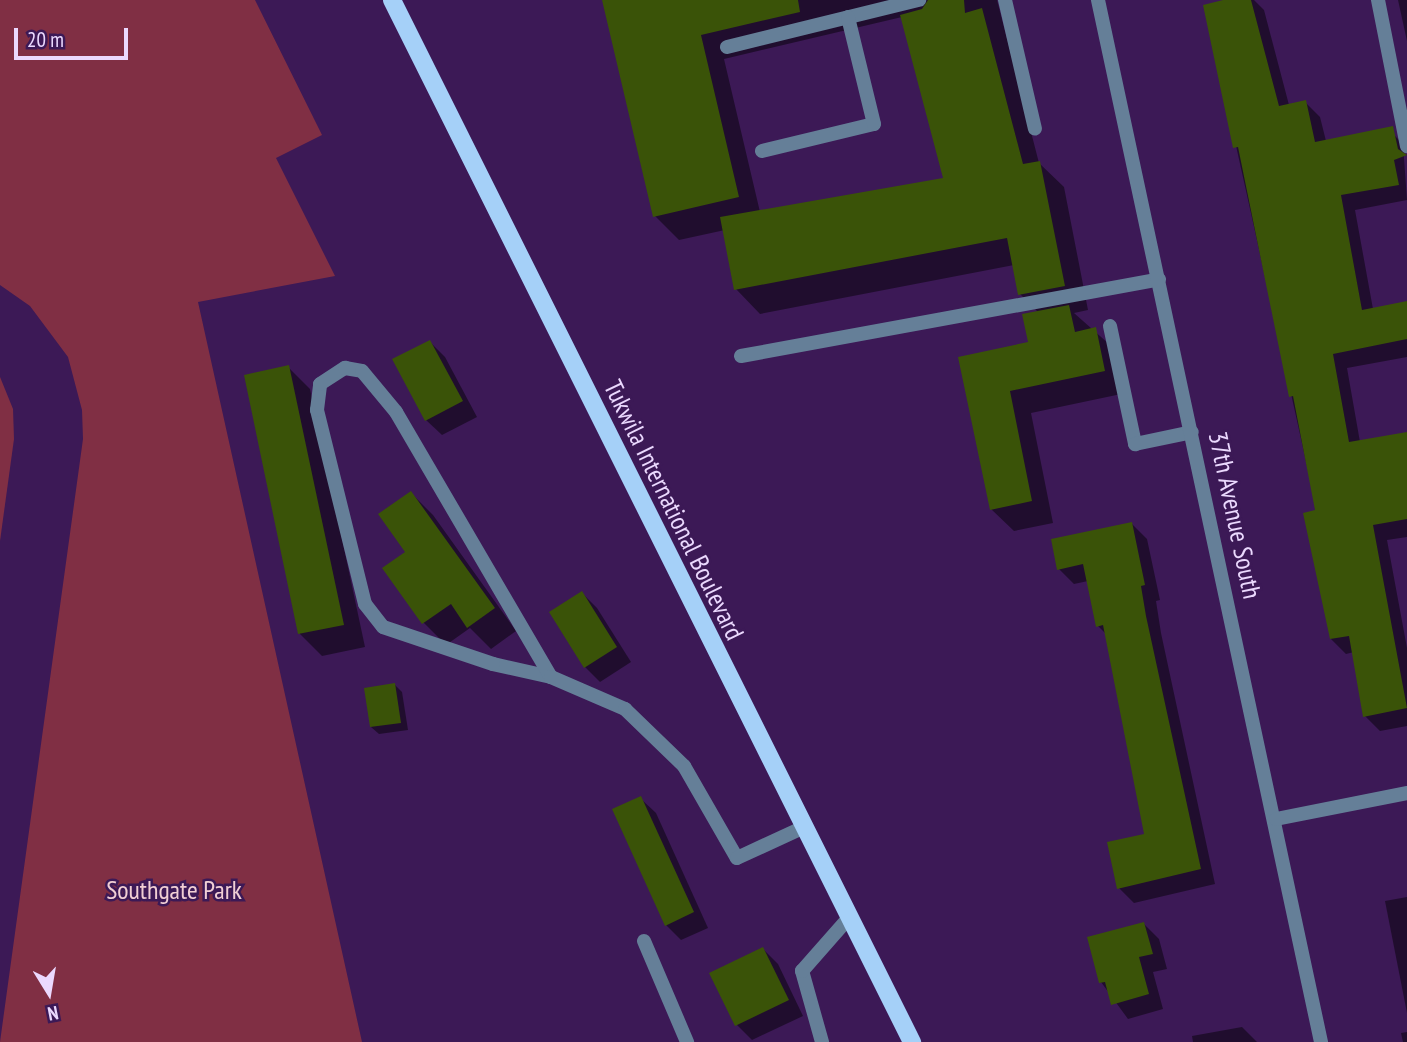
<!DOCTYPE html>
<style>
body{margin:0}
#map{position:relative;width:1407px;height:1042px;overflow:hidden;background:#3c1956;font-family:"PT Sans Narrow",sans-serif}
div>[style]{position:absolute}
[style*='--x']{left:calc(var(--x)*1px);top:calc(var(--y)*1px);width:calc(var(--w)*1px);rotate:calc(var(--a)*1deg)}
.green>*{inset:0;background:#802f44}
.shadow>*{inset:0;background:#0007}
.building>*{inset:0;background:#3a5308}
.service>*{height:14px;margin:-7px;padding:0 7px;transform-origin:7px;border-radius:7px;background:#657f98}
.minor>*{height:14px;margin:-7px;padding:0 7px;transform-origin:7px;border-radius:7px;background:#657f98}
.primary>*{height:18px;margin:-9px;padding:0 9px;transform-origin:9px;border-radius:9px;background:#a5d0f8}
span{translate:-50% -50%;white-space:nowrap;text-align:center;line-height:1.15;-webkit-text-stroke:5px #3c1956;paint-order:stroke}
.street-label{font-size:26px;color:#ebd9fe}
.park-label{font-size:26px;color:#f1cfd4}
.north{position:absolute;left:14px;top:958px;width:70px;height:70px;-webkit-text-stroke:5px #3c1956;paint-order:stroke;rotate:169deg;font-size:19px;font-weight:700;line-height:28px;text-align:center;color:#ebd9fe}
.north::after{content:'';display:block;margin:auto;width:24px;height:32px;background:#ebd9fe;clip-path:polygon(50% 0,100% 100%,50% 72%,0 100%)}
.scale{position:absolute;left:14px;top:28px;width:114px;height:32px;box-sizing:border-box;border:4px solid #ebd9fe;border-top:0;padding-left:9px;font-size:21px;line-height:24px;white-space:nowrap;color:#ebd9fe;-webkit-text-stroke:5px #3c1956;paint-order:stroke}
</style>
<div id="map">
<div class="green">
<i style="clip-path:polygon(0 0,255px 0,322px 135px,276px 158px,335px 276px,198px 302px,362px 1042px,0 1042px,83px 439px,82px 410px,68px 357px,30px 306px,0 285px)"></i>
<i style="clip-path:polygon(0 377px,13px 409px,14px 439px,0 541px)"></i>
</div>
<div class="shadow">
<i style="clip-path:polygon(evenodd,604px 0,997px 0,1039px 163px,1064px 187px,1088px 310px,1074px 313px,1118px 352px,1126px 393px,1031px 413px,1053px 523px,1014px 531px,991px 509px,960px 358px,1030px 343px,1039px 313px,1020px 294px,1014px 265px,760px 314px,736px 289px,725px 230px,679px 240px,655px 216px,604px 0,902px 17px,945px 179px,760px 212px,724px 59px,902px 17px)"></i>
<i style="clip-path:polygon(1231px 0,1254px 0,1264px 10px,1289px 105px,1305px 102px,1320px 117px,1326px 141px,1388px 129px,1403px 144px,1407px 200px,1355px 210px,1373px 309px,1407px 303px,1407px 357px,1347px 368px,1360px 442px,1407px 434px,1407px 537px,1387px 540px,1407px 648px,1407px 726px,1380px 731px,1365px 716px,1354px 652px,1346px 654px,1331px 639px,1317px 511px,1205px 6px)"></i>
<i style="clip-path:polygon(1398px 0,1407px 0,1407px 41px)"></i>
<i style="clip-path:polygon(430px 342px,445px 357px,477px 417px,442px 435px,426px 420px)"></i>
<i style="clip-path:polygon(288px 367px,310px 389px,365px 647px,322px 656px,300px 634px)"></i>
<i style="clip-path:polygon(411px 493px,433px 515px,516px 631px,491px 649px,470px 628px,446px 645px,424px 623px,385px 568px,407px 553px)"></i>
<i style="clip-path:polygon(1132px 524px,1147px 539px,1160px 600px,1156px 601px,1161px 633px,1215px 884px,1134px 903px,1119px 888px,1146px 835px,1106px 634px,1098px 626px,1088px 581px,1074px 584px,1059px 569px)"></i>
<i style="clip-path:polygon(582px 593px,597px 608px,631px 662px,600px 682px,585px 667px)"></i>
<i style="clip-path:polygon(395px 685px,402px 692px,408px 730px,379px 734px,371px 727px)"></i>
<i style="clip-path:polygon(640px 798px,656px 813px,708px 928px,681px 940px,666px 925px)"></i>
<i style="clip-path:polygon(1407px 897px,1407px 1013px,1385px 901px)"></i>
<i style="clip-path:polygon(1144px 924px,1159px 939px,1167px 969px,1153px 972px,1163px 1009px,1128px 1019px,1101px 982px)"></i>
<i style="clip-path:polygon(763px 949px,778px 964px,803px 1016px,752px 1040px,737px 1025px)"></i>
<i style="clip-path:polygon(1242px 1027px,1257px 1042px,1193px 1042px,1192px 1036px)"></i>
<i style="clip-path:polygon(1407px 1032px,1407px 1042px,1403px 1042px,1401px 1033px)"></i>
</div>
<div class="building">
<i style="clip-path:polygon(602px 0,798px 0,800px 12px,701px 35px,739px 197px,653px 217px)"></i>
<i style="clip-path:polygon(928px 0,964px 0,965px 13px,982px 8px,1023px 164px,1040px 161px,1065px 286px,1018px 295px,1007px 238px,734px 290px,720px 217px,943px 178px,900px 15px,922px 9px)"></i>
<i style="clip-path:polygon(1223px 0,1251px 0,1279px 106px,1306px 100px,1315px 142px,1393px 126px,1398px 149px,1407px 155px,1394px 160px,1399px 185px,1341px 195px,1362px 310px,1407px 301px,1407px 339px,1333px 354px,1349px 442px,1407px 432px,1407px 519px,1373px 525px,1407px 708px,1363px 717px,1349px 636px,1330px 639px,1303px 513px,1315px 510px,1293px 396px,1289px 397px,1238px 147px,1233px 148px,1203px 5px)"></i>
<i style="clip-path:polygon(1069px 305px,1075px 332px,1096px 327px,1105px 371px,1010px 391px,1032px 501px,990px 510px,958px 357px,1028px 342px,1022px 314px)"></i>
<i style="clip-path:polygon(430px 340px,463px 401px,425px 421px,392px 359px)"></i>
<i style="clip-path:polygon(289px 365px,344px 625px,298px 634px,244px 375px)"></i>
<i style="clip-path:polygon(411px 491px,495px 608px,467px 628px,451px 604px,422px 624px,382px 568px,405px 552px,378px 514px)"></i>
<i style="clip-path:polygon(1132px 522px,1145px 585px,1141px 586px,1146px 616px,1201px 869px,1117px 889px,1107px 842px,1144px 834px,1103px 625px,1096px 627px,1083px 564px,1057px 570px,1051px 539px)"></i>
<i style="clip-path:polygon(582px 591px,617px 647px,584px 668px,549px 612px)"></i>
<i style="clip-path:polygon(395px 683px,401px 723px,370px 727px,364px 688px)"></i>
<i style="clip-path:polygon(641px 796px,694px 912px,665px 926px,612px 809px)"></i>
<i style="clip-path:polygon(1144px 922px,1153px 954px,1139px 957px,1149px 994px,1111px 1005px,1105px 982px,1099px 983px,1087px 937px)"></i>
<i style="clip-path:polygon(763px 947px,789px 1000px,735px 1026px,709px 973px)"></i>
</div>
<div class="service">
<i style="--x:1005;--y:0;--w:132;--a:76.9"></i>
<i style="--x:1378;--y:0;--w:149;--a:78.8"></i>
<i style="--x:727;--y:47;--w:198;--a:-13.8"></i>
<i style="--x:762;--y:151;--w:115;--a:-13.6"></i>
<i style="--x:874;--y:124;--w:110;--a:-103.7"></i>
<i style="--x:1110;--y:326;--w:121;--a:78"></i>
<i style="--x:1135;--y:444;--w:58;--a:-11.9"></i>
<i style="--x:741;--y:356;--w:425;--a:-10.4"></i>
<i style="--x:551;--y:677;--w:59;--a:-167.4"></i>
<i style="--x:493;--y:664;--w:116;--a:-161.4"></i>
<i style="--x:383;--y:627;--w:29;--a:-128"></i>
<i style="--x:365;--y:604;--w:200;--a:-103.9"></i>
<i style="--x:317;--y:410;--w:26;--a:-83"></i>
<i style="--x:320;--y:384;--w:30;--a:-33"></i>
<i style="--x:345;--y:368;--w:17;--a:10"></i>
<i style="--x:362;--y:371;--w:53;--a:50.3"></i>
<i style="--x:396;--y:412;--w:307;--a:59.7"></i>
<i style="--x:551;--y:677;--w:81;--a:23.4"></i>
<i style="--x:625;--y:709;--w:82;--a:44"></i>
<i style="--x:684;--y:766;--w:106;--a:60.1"></i>
<i style="--x:737;--y:858;--w:72;--a:-24.8"></i>
<i style="--x:644;--y:941;--w:110;--a:66.9"></i>
<i style="--x:822;--y:1042;--w:74;--a:-105.7"></i>
<i style="--x:802;--y:971;--w:68;--a:-48.6"></i>
</div>
<div class="minor">
<i style="--x:1098;--y:0;--w:1066;--a:77.92"></i>
<i style="--x:1276;--y:819;--w:134;--a:-11.2"></i>
</div>
<div class="primary">
<i style="--x:392;--y:0;--w:1165;--a:63.48"></i>
</div>
<div class="street-label">
<span style="left:674px;top:510px;rotate:64deg">Tukwila International Boulevard</span>
<span style="left:1235px;top:515px;rotate:78deg">37th Avenue South</span>
</div>
<div class="park-label">
<span style="left:174px;top:890px">Southgate Park</span>
</div>
<div class="north">N</div>
<div class="scale">20 m</div>
</div>
